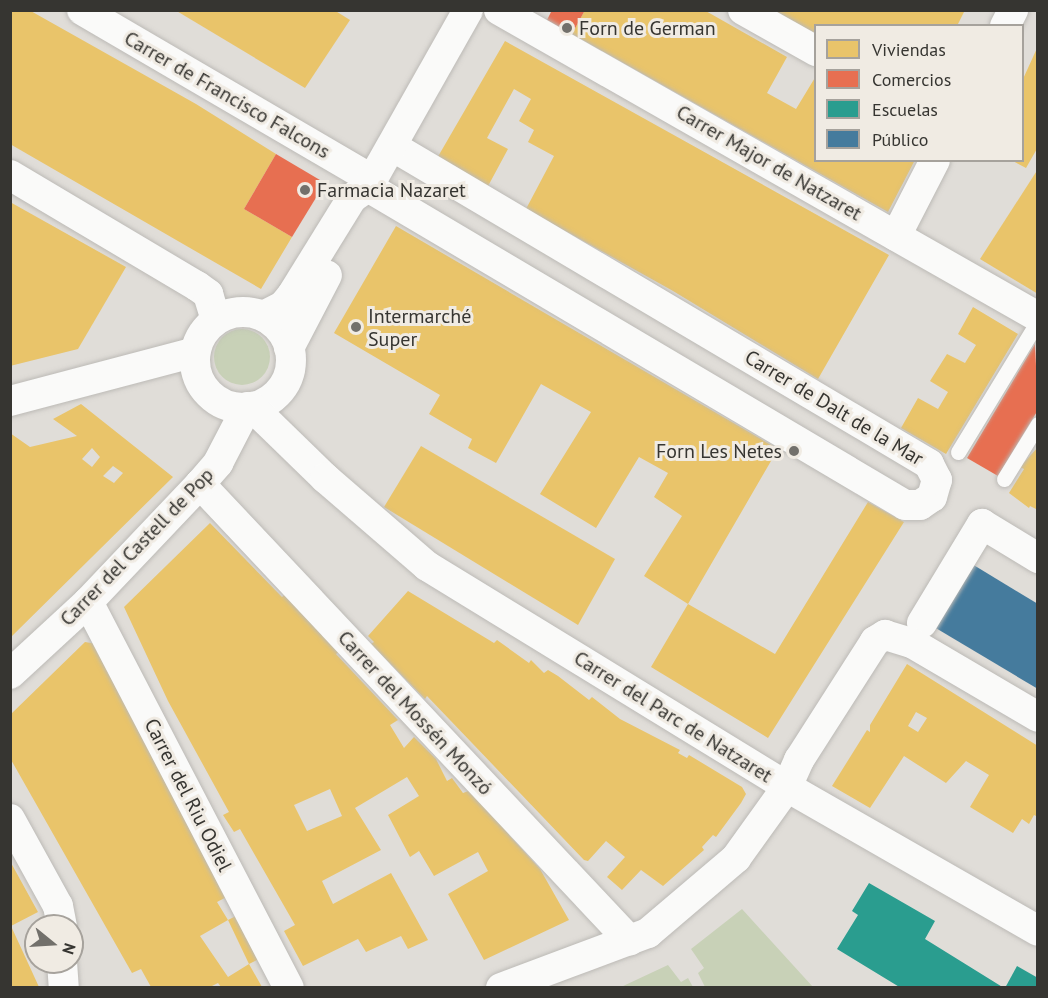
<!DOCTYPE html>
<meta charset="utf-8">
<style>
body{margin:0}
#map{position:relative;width:1048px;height:998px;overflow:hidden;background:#e0ddd8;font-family:"PT Sans",sans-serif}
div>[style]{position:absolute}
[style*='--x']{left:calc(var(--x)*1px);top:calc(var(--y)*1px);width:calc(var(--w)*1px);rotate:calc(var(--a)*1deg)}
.green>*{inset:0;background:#c8d1b7}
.round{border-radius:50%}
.homes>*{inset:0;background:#e9c46a}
.shops>*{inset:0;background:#e76f51}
.schools>*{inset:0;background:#2a9d8f}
.public>*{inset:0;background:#457b9d}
.roads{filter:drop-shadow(0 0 2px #bcbab6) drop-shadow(0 0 2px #bcbab6)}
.lane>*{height:15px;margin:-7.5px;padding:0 7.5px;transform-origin:7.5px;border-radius:7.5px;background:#fafaf9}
.street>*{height:30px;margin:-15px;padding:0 15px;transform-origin:15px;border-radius:15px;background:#fafaf9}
.street>.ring{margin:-15px;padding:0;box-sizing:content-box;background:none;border:30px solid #fafaf9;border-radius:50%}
.dots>*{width:16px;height:16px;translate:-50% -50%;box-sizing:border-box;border:3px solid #f0ebe3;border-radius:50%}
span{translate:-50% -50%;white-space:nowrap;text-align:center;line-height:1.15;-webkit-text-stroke:6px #f0ebe3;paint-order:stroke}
.poi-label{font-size:20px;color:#363531}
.left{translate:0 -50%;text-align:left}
.right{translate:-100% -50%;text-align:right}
.street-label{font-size:20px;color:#363531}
.frame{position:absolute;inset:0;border:12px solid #363531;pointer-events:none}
.legend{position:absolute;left:814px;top:24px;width:210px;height:138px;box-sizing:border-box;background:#f0ebe3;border:2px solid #a6a29c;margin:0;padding:8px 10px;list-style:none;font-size:18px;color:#363531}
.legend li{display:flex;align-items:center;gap:12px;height:30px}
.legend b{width:30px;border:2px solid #a6a29c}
.north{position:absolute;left:24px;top:914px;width:60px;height:60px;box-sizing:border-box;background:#f0ebe3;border:2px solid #a6a29c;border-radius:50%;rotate:108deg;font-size:16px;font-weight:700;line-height:24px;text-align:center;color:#363531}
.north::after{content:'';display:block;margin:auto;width:21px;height:27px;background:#72706b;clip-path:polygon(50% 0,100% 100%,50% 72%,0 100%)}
</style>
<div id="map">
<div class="green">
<i class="round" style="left:214px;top:329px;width:56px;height:56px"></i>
<i style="clip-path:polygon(742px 909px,813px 987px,705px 987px,698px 973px,704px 968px,691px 949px)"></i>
<i style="clip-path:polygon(668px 965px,681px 982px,688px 978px,693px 987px,621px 987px)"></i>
</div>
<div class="homes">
<i style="clip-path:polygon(10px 10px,29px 10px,196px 104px,276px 154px,244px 209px,292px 237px,261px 289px,10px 144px)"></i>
<i style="clip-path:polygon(175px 10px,334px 10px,350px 20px,305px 88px)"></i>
<i style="clip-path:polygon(585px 10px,704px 10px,787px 57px,767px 93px,796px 109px,816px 76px,816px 160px,915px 160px,888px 212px,572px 34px)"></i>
<i style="clip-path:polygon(774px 10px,965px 10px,957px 26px,816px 26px,816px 34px)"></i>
<i style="clip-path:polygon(505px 41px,889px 255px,818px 379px,673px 291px,526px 209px,554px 156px,528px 142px,534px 130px,519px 121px,531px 99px,514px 89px,487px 138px,508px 149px,487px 188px,436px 160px)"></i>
<i style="clip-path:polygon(1038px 46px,1038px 147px,1026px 168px,1011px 160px,1023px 160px,1023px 79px)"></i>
<i style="clip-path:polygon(1038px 169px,1038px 294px,980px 259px)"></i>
<i style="clip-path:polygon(10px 202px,126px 267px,78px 349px,10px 366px)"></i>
<i style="clip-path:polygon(396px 226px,778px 449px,688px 604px,644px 576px,682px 516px,654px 497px,668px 473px,639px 457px,596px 528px,540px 494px,591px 412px,541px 384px,496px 463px,468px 448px,472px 439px,429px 414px,440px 395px,334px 333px)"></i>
<i style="clip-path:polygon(973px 307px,1018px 334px,946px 454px,901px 428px,918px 398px,938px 409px,948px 392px,930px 381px,947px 354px,965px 363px,976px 345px,958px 334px)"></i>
<i style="clip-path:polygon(evenodd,81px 404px,173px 477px,10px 638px,10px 433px,30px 447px,77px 436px,53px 419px,81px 404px,92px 448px,100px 457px,92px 467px,82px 459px,92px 448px,81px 404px,113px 466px,123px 473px,114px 483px,103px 476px,113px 466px)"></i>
<i style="clip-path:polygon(421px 446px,615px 559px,578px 625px,384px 507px)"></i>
<i style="clip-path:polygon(1038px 447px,1038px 510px,1030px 506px,1029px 508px,1009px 493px,1024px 469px,1020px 467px)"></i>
<i style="clip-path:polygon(868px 502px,904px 522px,768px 738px,651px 667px,688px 604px,775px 654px)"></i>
<i style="clip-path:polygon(evenodd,210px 523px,282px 597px,289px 591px,340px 651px,336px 654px,398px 720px,390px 725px,404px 748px,414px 737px,436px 759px,447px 781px,452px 778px,463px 793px,471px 790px,513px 833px,509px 835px,540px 869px,569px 920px,484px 960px,448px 894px,488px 871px,478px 852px,434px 876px,419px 851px,410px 857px,388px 815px,419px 796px,407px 777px,355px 808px,381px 850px,322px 881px,333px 904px,391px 873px,428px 940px,408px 949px,401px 936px,366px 952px,358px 939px,303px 966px,284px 931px,295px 925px,240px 829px,234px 832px,223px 815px,229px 812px,168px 701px,124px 607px,210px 523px,330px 789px,342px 816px,307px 831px,294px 805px,330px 789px)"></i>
<i style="clip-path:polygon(408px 591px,494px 643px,497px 640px,529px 663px,531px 660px,544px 673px,548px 670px,558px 676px,589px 700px,592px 697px,620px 719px,680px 750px,678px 753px,687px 758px,689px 755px,742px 787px,746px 794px,741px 803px,716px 837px,713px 835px,702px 847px,704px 850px,663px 886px,641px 870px,622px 890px,607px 877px,625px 857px,606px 841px,588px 861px,584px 860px,427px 696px,425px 699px,371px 644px,374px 642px,368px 636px)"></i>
<i style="clip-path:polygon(85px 642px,103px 645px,234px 893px,217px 902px,228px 920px,200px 936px,228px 977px,249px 964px,262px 987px,221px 987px,218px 983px,210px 987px,151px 987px,141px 969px,132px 973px,10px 758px,10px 715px)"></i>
<i style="clip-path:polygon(evenodd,907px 664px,1038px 746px,1038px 817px,1034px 815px,1029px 824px,1022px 819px,1013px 833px,970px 807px,989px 775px,966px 761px,946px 783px,904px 756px,870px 808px,832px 786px,867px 730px,870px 732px,870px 725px,907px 664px,916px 712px,927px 718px,918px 732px,908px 726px,916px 712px)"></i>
<i style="clip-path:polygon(10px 861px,38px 912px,11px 926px,39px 987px,10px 987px)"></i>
<i style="clip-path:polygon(242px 913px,265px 956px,249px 964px,228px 920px)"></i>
</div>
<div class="shops">
<i style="clip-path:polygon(552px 10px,585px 10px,572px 34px,547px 20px)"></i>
<i style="clip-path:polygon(276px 154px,325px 183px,292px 237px,244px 209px)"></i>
<i style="clip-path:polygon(1035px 344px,1038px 410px,998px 476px,967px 458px)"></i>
</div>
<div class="schools">
<i style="clip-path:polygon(869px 883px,935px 921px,925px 939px,1004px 988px,901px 988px,837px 949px,858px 915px,852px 911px)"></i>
<i style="clip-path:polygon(1017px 966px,1038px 978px,1038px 988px,1005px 988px)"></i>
</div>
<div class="public">
<i style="clip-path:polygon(967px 561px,1038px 604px,1038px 689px,929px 624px)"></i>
</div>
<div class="roads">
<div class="lane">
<i style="--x:958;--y:452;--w:153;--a:-58.6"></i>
<i style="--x:1004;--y:479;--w:65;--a:-58.3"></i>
</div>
<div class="street">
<i style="--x:82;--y:10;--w:337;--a:30.3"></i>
<i style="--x:499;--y:10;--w:620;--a:29.66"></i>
<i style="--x:743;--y:10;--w:84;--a:29.3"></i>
<i style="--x:1005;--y:26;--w:18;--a:-63"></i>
<i style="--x:10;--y:175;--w:217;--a:30.7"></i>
<i style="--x:197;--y:286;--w:14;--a:36"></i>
<i style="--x:208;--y:294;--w:27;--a:73"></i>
<i style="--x:368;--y:187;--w:624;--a:30.63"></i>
<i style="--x:905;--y:505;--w:15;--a:0"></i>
<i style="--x:920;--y:505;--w:14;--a:-34"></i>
<i style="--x:932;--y:497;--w:18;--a:-74"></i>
<i style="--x:937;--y:480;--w:18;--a:-117"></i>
<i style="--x:929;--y:464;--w:624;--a:-149.37"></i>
<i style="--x:896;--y:236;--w:85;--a:-62.8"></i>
<i class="ring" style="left:195px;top:312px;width:66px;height:66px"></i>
<i style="--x:263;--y:316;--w:22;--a:-27"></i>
<i style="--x:283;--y:306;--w:14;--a:-51"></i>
<i style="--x:292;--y:295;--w:114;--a:-58.3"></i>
<i style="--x:352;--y:198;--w:19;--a:-35"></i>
<i style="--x:368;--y:187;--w:203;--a:-60.5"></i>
<i style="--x:289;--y:348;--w:82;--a:-62.5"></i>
<i style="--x:10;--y:401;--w:192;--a:-14.8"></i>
<i style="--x:252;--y:407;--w:102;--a:44.2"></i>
<i style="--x:325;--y:478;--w:135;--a:40.8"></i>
<i style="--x:427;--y:566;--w:422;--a:31.5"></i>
<i style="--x:787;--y:787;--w:289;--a:29.8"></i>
<i style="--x:200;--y:484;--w:627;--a:46.74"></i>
<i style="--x:88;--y:602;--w:435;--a:62.5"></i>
<i style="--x:922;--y:623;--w:116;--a:-58.8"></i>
<i style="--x:982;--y:524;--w:66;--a:31.3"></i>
<i style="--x:10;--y:674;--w:106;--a:-42.7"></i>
<i style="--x:88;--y:602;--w:163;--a:-46.5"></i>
<i style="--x:200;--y:484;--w:28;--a:-49"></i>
<i style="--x:218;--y:463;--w:63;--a:-62.6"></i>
<i style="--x:10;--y:819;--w:99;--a:61.1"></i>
<i style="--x:58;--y:906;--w:20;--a:79"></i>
<i style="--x:62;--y:962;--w:26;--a:86"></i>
<i style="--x:501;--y:988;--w:157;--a:-20.5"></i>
<i style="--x:648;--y:933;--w:116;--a:-40.4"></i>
<i style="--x:736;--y:858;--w:87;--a:-54.3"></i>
<i style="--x:787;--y:787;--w:30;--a:-66"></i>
<i style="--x:799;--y:760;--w:141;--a:-57.4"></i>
<i style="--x:875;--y:641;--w:12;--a:-31"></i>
<i style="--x:885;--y:635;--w:28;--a:17"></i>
<i style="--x:912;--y:643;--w:146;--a:30.4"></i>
</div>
</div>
<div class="dots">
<i style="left:567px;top:28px;background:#72706b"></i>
<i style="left:305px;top:190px;background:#72706b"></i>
<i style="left:356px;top:327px;background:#72706b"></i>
<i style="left:794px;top:451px;background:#72706b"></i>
</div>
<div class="poi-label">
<span class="left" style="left:579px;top:28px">Forn de German</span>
<span class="left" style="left:317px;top:190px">Farmacia Nazaret</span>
<span class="left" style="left:368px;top:328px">Intermarché<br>Super</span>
<span class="right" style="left:782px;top:451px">Forn Les Netes</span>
</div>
<div class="street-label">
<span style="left:227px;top:95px;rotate:30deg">Carrer de Francisco Falcons</span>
<span style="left:769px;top:163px;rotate:30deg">Carrer Major de Natzaret</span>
<span style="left:834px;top:408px;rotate:31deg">Carrer de Dalt de la Mar</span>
<span style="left:137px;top:547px;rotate:-46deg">Carrer del Castell de Pop</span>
<span style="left:415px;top:713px;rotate:47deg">Carrer del Mossén Monzó</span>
<span style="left:673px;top:717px;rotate:32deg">Carrer del Parc de Natzaret</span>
<span style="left:188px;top:795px;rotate:63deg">Carrer del Riu Odiel</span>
</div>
<div class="frame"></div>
<ul class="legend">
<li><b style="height:16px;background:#e9c46a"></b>Viviendas</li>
<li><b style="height:16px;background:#e76f51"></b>Comercios</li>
<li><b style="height:16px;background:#2a9d8f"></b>Escuelas</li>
<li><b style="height:16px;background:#457b9d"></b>Público</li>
</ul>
<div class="north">N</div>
</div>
